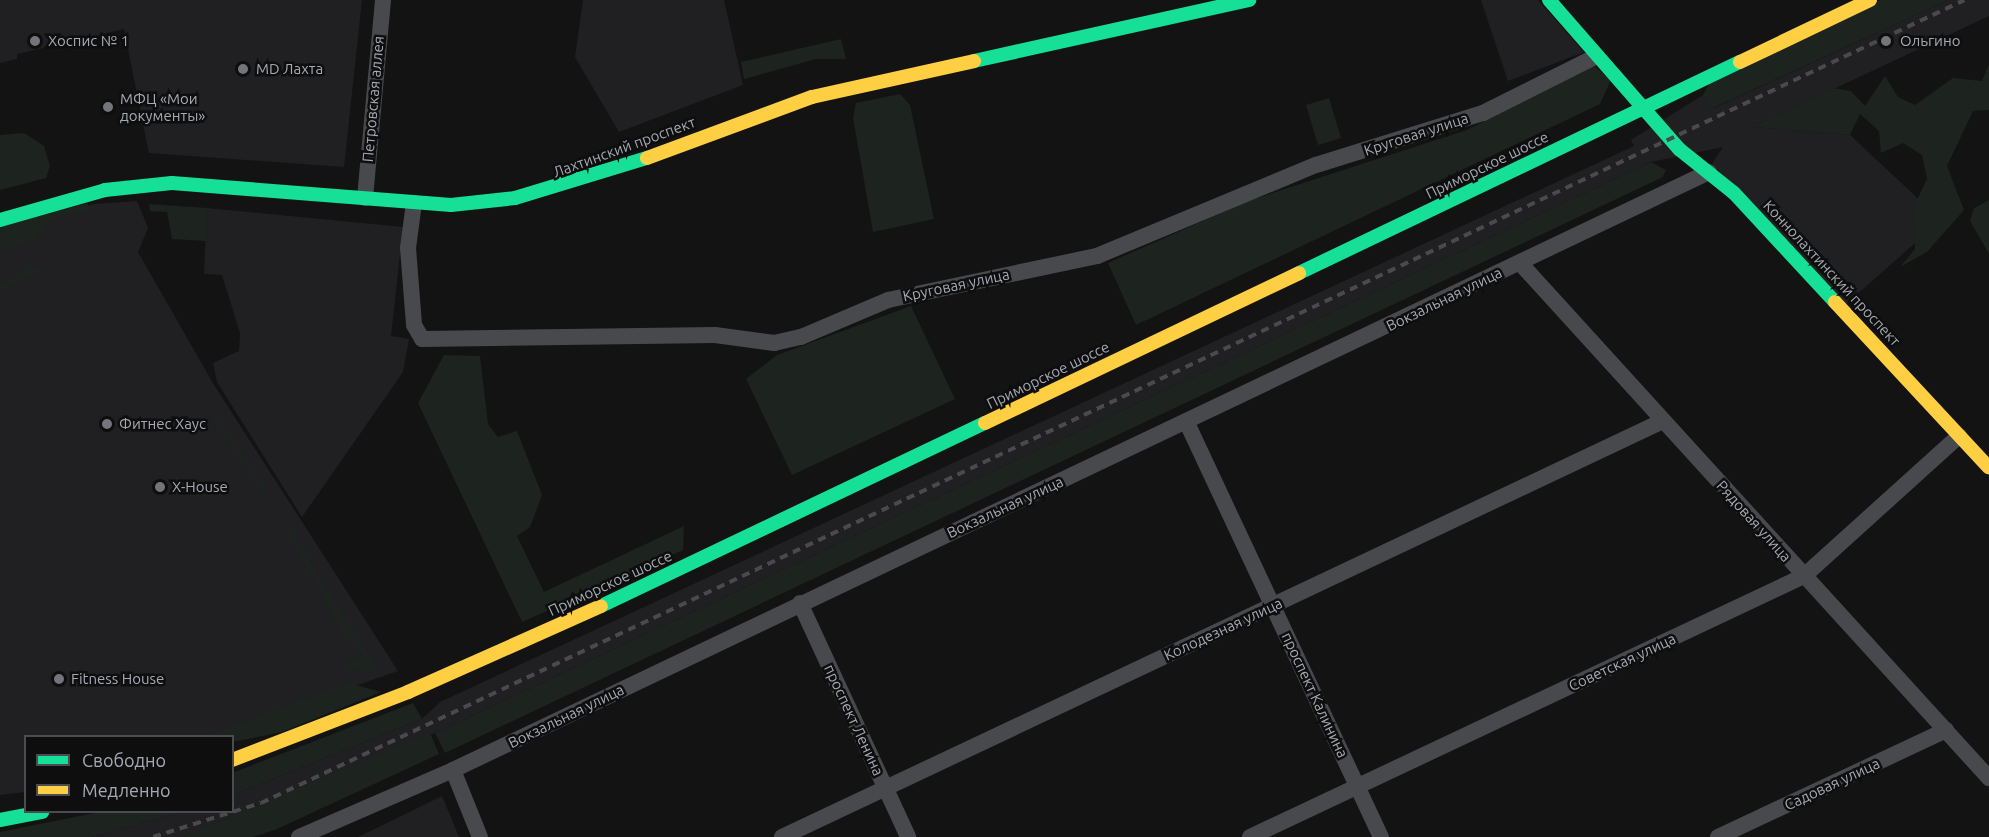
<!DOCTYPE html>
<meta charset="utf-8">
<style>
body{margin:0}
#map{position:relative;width:1989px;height:837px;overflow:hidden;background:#131314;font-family:Ubuntu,sans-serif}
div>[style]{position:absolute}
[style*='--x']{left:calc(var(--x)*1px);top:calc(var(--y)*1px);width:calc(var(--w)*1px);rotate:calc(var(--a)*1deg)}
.built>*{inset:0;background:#202022}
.green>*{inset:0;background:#1d231e}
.street>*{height:16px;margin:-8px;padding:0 8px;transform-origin:8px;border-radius:8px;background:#48494c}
.fast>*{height:14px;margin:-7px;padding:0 7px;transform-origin:7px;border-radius:7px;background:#16e098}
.slow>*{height:14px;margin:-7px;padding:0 7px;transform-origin:7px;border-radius:7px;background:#ffcf43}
.rail>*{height:4px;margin-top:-2px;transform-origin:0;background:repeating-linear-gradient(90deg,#494a4c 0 8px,transparent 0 14px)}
.dots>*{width:16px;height:16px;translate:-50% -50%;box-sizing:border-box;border:3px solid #0e0e0f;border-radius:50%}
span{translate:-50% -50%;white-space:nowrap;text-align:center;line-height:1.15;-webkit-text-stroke:5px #0e0e0f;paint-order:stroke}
.poi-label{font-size:15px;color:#a6aab3}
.left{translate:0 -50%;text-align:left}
.street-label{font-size:15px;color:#a6aab3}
.legend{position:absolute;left:24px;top:735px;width:210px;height:78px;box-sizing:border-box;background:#0e0e0f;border:2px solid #4b4c51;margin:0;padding:8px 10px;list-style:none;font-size:18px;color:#a6aab3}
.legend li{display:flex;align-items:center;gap:12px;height:30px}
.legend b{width:30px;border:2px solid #4b4c51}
</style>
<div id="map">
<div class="built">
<i style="clip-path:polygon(0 0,362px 0,344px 167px,149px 153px,124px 29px,17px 54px,17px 59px,0 63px)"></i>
<i style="clip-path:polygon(583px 0,724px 0,743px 85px,619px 132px,575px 57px)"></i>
<i style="clip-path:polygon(1481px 0,1538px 0,1584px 52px,1508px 81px)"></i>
<i style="clip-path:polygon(1948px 0,1989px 0,1989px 16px,1753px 127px,1850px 135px,1941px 220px,1845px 305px,1712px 164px,1723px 147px,1651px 162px,435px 733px,253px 812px,183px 837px,91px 837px,184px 812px,232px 812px,233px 795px,422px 719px,440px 702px,1634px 146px,1631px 140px,1703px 95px,1714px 108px)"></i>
<i style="clip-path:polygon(137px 201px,148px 228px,138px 252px,214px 385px,398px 671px,211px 736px,26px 736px,25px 792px,0 795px,0 229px,94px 204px)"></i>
<i style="clip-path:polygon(207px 208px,403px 227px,391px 336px,409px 339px,403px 372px,302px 517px,217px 382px,213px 363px,239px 351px,240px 333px,222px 275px,204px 274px)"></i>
<i style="clip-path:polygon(442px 796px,459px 837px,358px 837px,426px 804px)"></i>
</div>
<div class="green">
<i style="clip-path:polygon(1881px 0,1948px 0,1713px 108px,1703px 95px,1709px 84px)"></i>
<i style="clip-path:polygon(841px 39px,846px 59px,816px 59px,744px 79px,741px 62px)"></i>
<i style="clip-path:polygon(1989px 64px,1989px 110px,1973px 111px,1947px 166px,1964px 210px,1927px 252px,1900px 267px,1915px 249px,1913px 208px,1927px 179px,1922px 155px,1903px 143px,1881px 153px,1879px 131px,1860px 114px,1850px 135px,1752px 127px,1833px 88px,1851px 91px,1865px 106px,1885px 76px,1898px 97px,1915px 105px,1953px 78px,1982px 81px)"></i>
<i style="clip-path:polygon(1593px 65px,1611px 80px,1600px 104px,1136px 325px,1108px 263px,1248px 201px,1467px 130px)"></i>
<i style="clip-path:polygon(900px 94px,910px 105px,934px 219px,873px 232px,853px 118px,856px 103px)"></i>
<i style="clip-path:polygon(1329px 98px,1341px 138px,1318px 145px,1306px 105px)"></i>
<i style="clip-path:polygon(24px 133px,44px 146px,50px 166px,46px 178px,0 190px,0 135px)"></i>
<i style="clip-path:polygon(1651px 162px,1666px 170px,1663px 177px,445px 753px,435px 733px)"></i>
<i style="clip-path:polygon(1989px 200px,1989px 254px,1970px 221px,1974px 208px)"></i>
<i style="clip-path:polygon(88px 203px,88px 210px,52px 219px,34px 240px,0 251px,0 227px)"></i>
<i style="clip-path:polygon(149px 204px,207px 208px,206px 241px,172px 239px,167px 212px,150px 211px)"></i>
<i style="clip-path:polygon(35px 265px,43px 270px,0 292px,0 284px)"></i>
<i style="clip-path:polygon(911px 306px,955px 399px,792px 475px,746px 379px,777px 355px)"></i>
<i style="clip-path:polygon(444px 355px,480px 356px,488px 424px,498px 437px,517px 431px,542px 495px,530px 527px,517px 536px,544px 592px,684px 526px,683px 550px,522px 622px,418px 403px)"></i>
<i style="clip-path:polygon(215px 413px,267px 492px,267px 498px,214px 419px)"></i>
<i style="clip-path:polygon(282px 523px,286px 524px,380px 673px,347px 670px,348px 663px,363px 655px,354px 638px,348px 641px)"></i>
<i style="clip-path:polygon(348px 683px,381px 692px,282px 732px,233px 742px,232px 736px,205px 736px)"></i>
<i style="clip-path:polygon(413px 703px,422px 719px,233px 795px,232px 773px)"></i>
<i style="clip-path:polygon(430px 733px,439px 754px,277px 829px,253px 837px,183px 837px)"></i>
<i style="clip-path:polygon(100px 812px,184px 812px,91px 837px,0 837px,0 832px)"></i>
</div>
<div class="street">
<i style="--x:365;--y:198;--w:199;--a:-84.8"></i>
<i style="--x:414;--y:203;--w:45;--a:97.6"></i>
<i style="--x:408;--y:248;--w:77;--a:85.5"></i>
<i style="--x:414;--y:325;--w:16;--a:60"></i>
<i style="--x:422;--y:339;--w:293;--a:-0.8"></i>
<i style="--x:715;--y:335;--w:60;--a:7.7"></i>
<i style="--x:774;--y:343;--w:28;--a:-13"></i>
<i style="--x:801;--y:337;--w:95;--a:-23"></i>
<i style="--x:888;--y:300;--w:214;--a:-11.9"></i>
<i style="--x:1097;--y:256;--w:237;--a:-22.6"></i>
<i style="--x:1316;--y:165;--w:175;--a:-17.3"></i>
<i style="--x:1483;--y:113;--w:127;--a:-26.6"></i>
<i style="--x:1520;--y:263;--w:697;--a:47.68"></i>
<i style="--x:1187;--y:423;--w:457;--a:64.9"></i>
<i style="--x:800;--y:603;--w:258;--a:65.2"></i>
<i style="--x:453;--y:770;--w:72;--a:68.1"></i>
<i style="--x:299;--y:837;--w:168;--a:-23.5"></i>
<i style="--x:453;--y:770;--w:1391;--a:-25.46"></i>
<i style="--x:782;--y:837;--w:974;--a:-25.28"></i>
<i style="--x:1250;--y:837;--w:612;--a:-25.23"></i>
<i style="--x:1804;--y:576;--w:209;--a:-42.1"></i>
<i style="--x:1718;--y:837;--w:252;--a:-25.1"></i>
</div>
<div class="fast">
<i style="--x:1549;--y:0;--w:198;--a:48.9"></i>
<i style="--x:1679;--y:149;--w:70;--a:38.7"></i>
<i style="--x:1734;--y:193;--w:149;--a:47.2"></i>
<i style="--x:974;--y:61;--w:282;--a:-12.5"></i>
<i style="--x:0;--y:220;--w:109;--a:-15.9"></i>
<i style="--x:105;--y:190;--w:67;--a:-6"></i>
<i style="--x:172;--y:183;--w:280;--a:4.5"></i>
<i style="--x:451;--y:205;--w:64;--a:-6.2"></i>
<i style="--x:515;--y:198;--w:138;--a:-16.9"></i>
<i style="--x:1299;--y:273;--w:489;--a:-25.6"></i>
<i style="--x:601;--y:606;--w:425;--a:-25.5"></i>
<i style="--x:0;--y:820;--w:43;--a:-10.8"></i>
</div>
<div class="slow">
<i style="--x:1740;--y:62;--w:144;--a:-25.5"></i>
<i style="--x:647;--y:158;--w:176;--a:-20.3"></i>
<i style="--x:812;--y:97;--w:166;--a:-12.5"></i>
<i style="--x:1835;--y:302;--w:226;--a:47.1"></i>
<i style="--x:985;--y:423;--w:348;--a:-25.5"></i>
<i style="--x:232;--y:760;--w:189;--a:-21.1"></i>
<i style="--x:408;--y:692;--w:211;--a:-24"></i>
</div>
<div class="rail">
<i style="--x:153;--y:837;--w:113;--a:-17.5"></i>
<i style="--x:261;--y:803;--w:1883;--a:-25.24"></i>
</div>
<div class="dots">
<i style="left:35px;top:41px;background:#73757b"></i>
<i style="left:1886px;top:41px;background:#73757b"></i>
<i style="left:243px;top:69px;background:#73757b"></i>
<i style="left:108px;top:107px;background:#73757b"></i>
<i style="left:107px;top:424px;background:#73757b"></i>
<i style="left:160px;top:487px;background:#73757b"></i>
<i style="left:59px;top:679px;background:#73757b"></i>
</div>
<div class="poi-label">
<span class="left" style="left:48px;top:41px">Хоспис № 1</span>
<span class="left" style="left:1900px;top:41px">Ольгино</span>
<span class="left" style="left:256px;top:69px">MD Лахта</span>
<span class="left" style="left:120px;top:107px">МФЦ «Мои<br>документы»</span>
<span class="left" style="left:119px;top:424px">Фитнес Хаус</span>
<span class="left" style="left:172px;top:487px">X-House</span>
<span class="left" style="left:71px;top:679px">Fitness House</span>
</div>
<div class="street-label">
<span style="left:373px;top:99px;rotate:-85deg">Петровская аллея</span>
<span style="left:1416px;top:134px;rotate:-18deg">Круговая улица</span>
<span style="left:624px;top:147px;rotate:-20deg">Лахтинский проспект</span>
<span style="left:1487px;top:165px;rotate:-26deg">Приморское шоссе</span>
<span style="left:1832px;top:273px;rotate:47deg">Коннолахтинский проспект</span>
<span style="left:956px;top:285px;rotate:-12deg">Круговая улица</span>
<span style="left:1444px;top:299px;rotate:-26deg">Вокзальная улица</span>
<span style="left:1048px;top:375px;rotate:-26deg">Приморское шоссе</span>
<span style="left:1005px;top:507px;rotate:-25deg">Вокзальная улица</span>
<span style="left:1754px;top:521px;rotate:48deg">Рядовая улица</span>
<span style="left:610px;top:583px;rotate:-25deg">Приморское шоссе</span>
<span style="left:1223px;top:629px;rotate:-25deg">Колодезная улица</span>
<span style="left:1622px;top:662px;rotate:-25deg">Советская улица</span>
<span style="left:1315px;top:695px;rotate:65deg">проспект Калинина</span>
<span style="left:566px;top:716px;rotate:-26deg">Вокзальная улица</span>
<span style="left:854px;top:720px;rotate:65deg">проспект Ленина</span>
<span style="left:1832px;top:784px;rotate:-25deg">Садовая улица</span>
</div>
<ul class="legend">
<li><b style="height:8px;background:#16e098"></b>Свободно</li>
<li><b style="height:8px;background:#ffcf43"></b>Медленно</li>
</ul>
</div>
